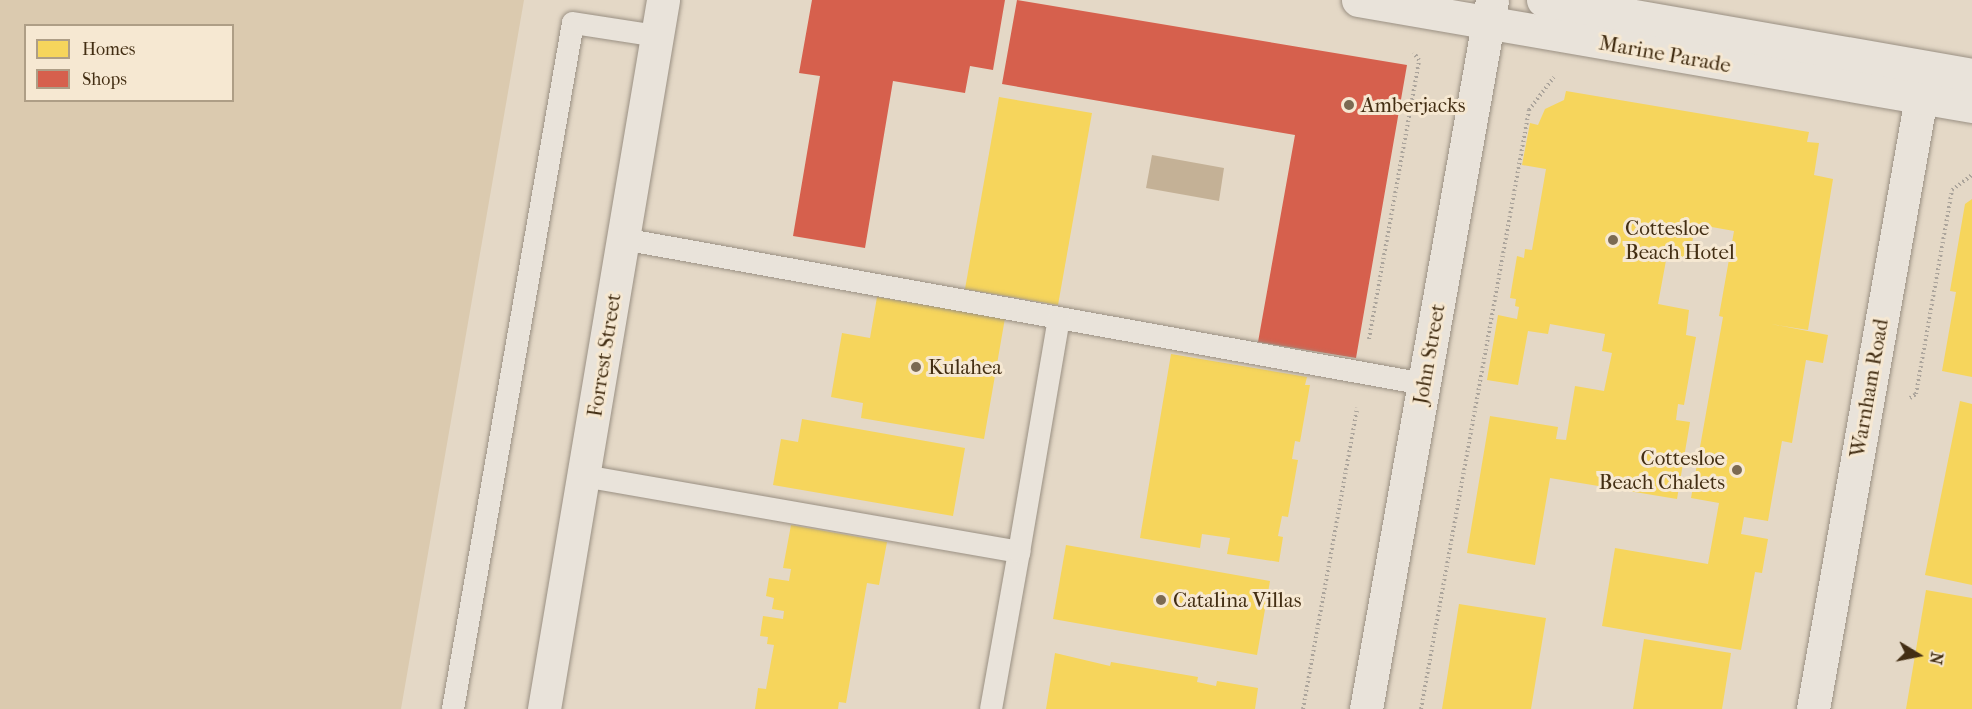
<!DOCTYPE html>
<style>
body{margin:0}
#map{position:relative;width:1972px;height:709px;overflow:hidden;background:#e4d8c6;font-family:"IM FELL French Canon",serif}
div>[style]{position:absolute}
[style*='--x']{left:calc(var(--x)*1px);top:calc(var(--y)*1px);width:calc(var(--w)*1px);rotate:calc(var(--a)*1deg)}
.green>*{inset:0;background:#dbcaaf}
.water>*{inset:0;background:#c4b196}
.homes>*{inset:0;background:#f6d55c}
.shops>*{inset:0;background:#d6604d}
.path>*{height:4px;margin-top:-2px;transform-origin:0;background:repeating-linear-gradient(90deg,#aba49b 0 1.5px,transparent 0 4.5px)}
.roads{filter:drop-shadow(0 0 2px #9a9083) drop-shadow(0 0 2px #9a9083)}
.service>*{height:22px;margin:-11px;padding:0 11px;transform-origin:11px;border-radius:11px;background:#e9e3da}
.minor>*{height:33px;margin:-16.5px;padding:0 16.5px;transform-origin:16.5px;border-radius:16.5px;background:#e9e3da}
.secondary>*{height:33px;margin:-16.5px;padding:0 16.5px;transform-origin:16.5px;border-radius:16.5px;background:#e9e3da}
.dots>*{width:16px;height:16px;translate:-50% -50%;box-sizing:border-box;border:3px solid #f6e8d2;border-radius:50%}
span{translate:-50% -50%;white-space:nowrap;text-align:center;line-height:1.15;-webkit-text-stroke:6px #f6e8d2;paint-order:stroke}
.street-label{font-size:21px;color:#432e13}
.poi-label{font-size:21px;color:#432e13}
.left{translate:0 -50%;text-align:left}
.right{translate:-100% -50%;text-align:right}
.legend{position:absolute;left:24px;top:24px;width:210px;height:78px;box-sizing:border-box;background:#f6e8d2;border:2px solid #ae9e86;margin:0;padding:8px 10px;list-style:none;font-size:18px;color:#432e13}
.legend li{display:flex;align-items:center;gap:12px;height:30px}
.legend b{width:30px;border:2px solid #ae9e86}
.north{position:absolute;left:1888px;top:625px;width:60px;height:60px;-webkit-text-stroke:4px #f6e8d2;paint-order:stroke;rotate:100deg;font-size:16px;font-weight:700;line-height:24px;text-align:center;color:#432e13}
.north::after{content:'';display:block;margin:auto;width:21px;height:27px;background:#432e13;clip-path:polygon(50% 0,100% 100%,50% 72%,0 100%)}
</style>
<div id="map">
<div class="green">
<i style="clip-path:polygon(evenodd,0 0,524px 0,401px 709px,0 709px,0 0,26px 26px,232px 26px,232px 100px,26px 100px,26px 26px)"></i>
</div>
<div class="water">
<i style="clip-path:polygon(1152px 155px,1224px 168px,1219px 201px,1146px 188px)"></i>
</div>
<div class="homes">
<i style="clip-path:polygon(1566px 91px,1809px 132px,1807px 142px,1819px 143px,1814px 175px,1833px 179px,1808px 330px,1771px 324px,1828px 335px,1823px 363px,1806px 360px,1792px 443px,1782px 441px,1768px 521px,1744px 517px,1741px 534px,1768px 539px,1762px 573px,1755px 572px,1741px 650px,1602px 626px,1615px 548px,1708px 564px,1719px 503px,1691px 498px,1723px 317px,1719px 316px,1734px 231px,1695px 224px,1690px 258px,1667px 255px,1658px 304px,1689px 310px,1686px 335px,1696px 337px,1684px 405px,1678px 404px,1676px 420px,1690px 422px,1677px 499px,1550px 478px,1535px 565px,1467px 553px,1490px 416px,1558px 427px,1556px 439px,1566px 440px,1575px 386px,1604px 391px,1612px 353px,1602px 351px,1605px 334px,1550px 324px,1548px 334px,1528px 331px,1518px 385px,1487px 380px,1498px 315px,1517px 319px,1519px 307px,1515px 306px,1516px 299px,1510px 298px,1517px 256px,1524px 258px,1525px 249px,1532px 250px,1546px 169px,1522px 165px,1530px 123px,1538px 125px,1545px 109px,1564px 100px)"></i>
<i style="clip-path:polygon(999px 97px,1092px 113px,1058px 305px,965px 289px)"></i>
<i style="clip-path:polygon(1972px 199px,1972px 377px,1942px 371px,1956px 292px,1950px 291px,1965px 204px)"></i>
<i style="clip-path:polygon(877px 297px,1005px 318px,984px 439px,861px 418px,863px 403px,831px 397px,842px 333px,870px 338px)"></i>
<i style="clip-path:polygon(1171px 354px,1307px 377px,1305px 385px,1310px 385px,1300px 442px,1295px 441px,1292px 459px,1298px 460px,1288px 517px,1282px 516px,1278px 536px,1283px 537px,1279px 562px,1227px 554px,1230px 538px,1202px 534px,1200px 548px,1140px 538px)"></i>
<i style="clip-path:polygon(1960px 401px,1972px 404px,1972px 585px,1925px 575px)"></i>
<i style="clip-path:polygon(802px 419px,965px 448px,953px 516px,773px 485px,781px 439px,798px 442px)"></i>
<i style="clip-path:polygon(791px 525px,887px 542px,879px 585px,867px 583px,846px 703px,839px 702px,838px 709px,755px 709px,758px 688px,766px 689px,774px 645px,767px 644px,768px 637px,760px 636px,763px 616px,783px 619px,784px 611px,772px 609px,774px 598px,766px 596px,769px 578px,789px 581px,791px 569px,783px 568px)"></i>
<i style="clip-path:polygon(1066px 545px,1270px 581px,1257px 655px,1053px 619px)"></i>
<i style="clip-path:polygon(1926px 590px,1972px 598px,1972px 709px,1906px 709px)"></i>
<i style="clip-path:polygon(1459px 604px,1546px 618px,1531px 709px,1442px 709px)"></i>
<i style="clip-path:polygon(1644px 639px,1731px 653px,1722px 709px,1633px 709px)"></i>
<i style="clip-path:polygon(1055px 653px,1110px 666px,1111px 662px,1198px 677px,1197px 682px,1216px 686px,1217px 681px,1258px 688px,1255px 709px,1046px 709px)"></i>
</div>
<div class="shops">
<i style="clip-path:polygon(812px 0,1005px 0,993px 70px,970px 66px,965px 93px,893px 81px,865px 248px,793px 236px,820px 76px,799px 73px)"></i>
<i style="clip-path:polygon(1017px 0,1407px 65px,1356px 358px,1258px 342px,1295px 135px,1002px 84px)"></i>
</div>
<div class="path">
<i style="--x:1369;--y:339;--w:283;--a:-79.8"></i>
<i style="--x:1419;--y:60;--w:9;--a:-126"></i>
<i style="--x:1910;--y:398;--w:7;--a:-34"></i>
<i style="--x:1916;--y:394;--w:207;--a:-80"></i>
<i style="--x:1952;--y:190;--w:25;--a:-37"></i>
<i style="--x:1303;--y:709;--w:306;--a:-79.8"></i>
<i style="--x:1421;--y:709;--w:609;--a:-79.78"></i>
<i style="--x:1529;--y:110;--w:41;--a:-52.9"></i>
</div>
<div class="roads">
<div class="service">
<i style="--x:623;--y:239;--w:814;--a:10.26"></i>
<i style="--x:584;--y:476;--w:442;--a:9.9"></i>
<i style="--x:1019;--y:552;--w:159;--a:100.1"></i>
<i style="--x:1019;--y:552;--w:237;--a:-80.3"></i>
<i style="--x:453;--y:709;--w:696;--a:-80.08"></i>
<i style="--x:573;--y:23;--w:85;--a:8.8"></i>
</div>
<div class="minor">
<i style="--x:544;--y:709;--w:719;--a:-80.47"></i>
<i style="--x:1366;--y:709;--w:720;--a:-79.92"></i>
<i style="--x:1813;--y:709;--w:650;--a:-79.99"></i>
</div>
<div class="secondary">
<i style="--x:1358;--y:0;--w:623;--a:9.79"></i>
<i style="--x:1543;--y:0;--w:436;--a:9.9"></i>
</div>
</div>
<div class="dots">
<i style="left:1349px;top:105px;background:#7b6a52"></i>
<i style="left:1613px;top:240px;background:#7b6a52"></i>
<i style="left:916px;top:367px;background:#7b6a52"></i>
<i style="left:1737px;top:470px;background:#7b6a52"></i>
<i style="left:1161px;top:600px;background:#7b6a52"></i>
</div>
<div class="street-label">
<span style="left:1665px;top:54px;rotate:10deg">Marine Parade</span>
<span style="left:1429px;top:354px;rotate:-80deg">John Street</span>
<span style="left:604px;top:355px;rotate:-81deg">Forrest Street</span>
<span style="left:1869px;top:388px;rotate:-80deg">Warnham Road</span>
</div>
<div class="poi-label">
<span class="left" style="left:1361px;top:105px">Amberjacks</span>
<span class="left" style="left:1625px;top:240px">Cottesloe<br>Beach Hotel</span>
<span class="left" style="left:928px;top:367px">Kulahea</span>
<span class="right" style="left:1725px;top:470px">Cottesloe<br>Beach Chalets</span>
<span class="left" style="left:1173px;top:600px">Catalina Villas</span>
</div>
<ul class="legend">
<li><b style="height:16px;background:#f6d55c"></b>Homes</li>
<li><b style="height:16px;background:#d6604d"></b>Shops</li>
</ul>
<div class="north">N</div>
</div>
